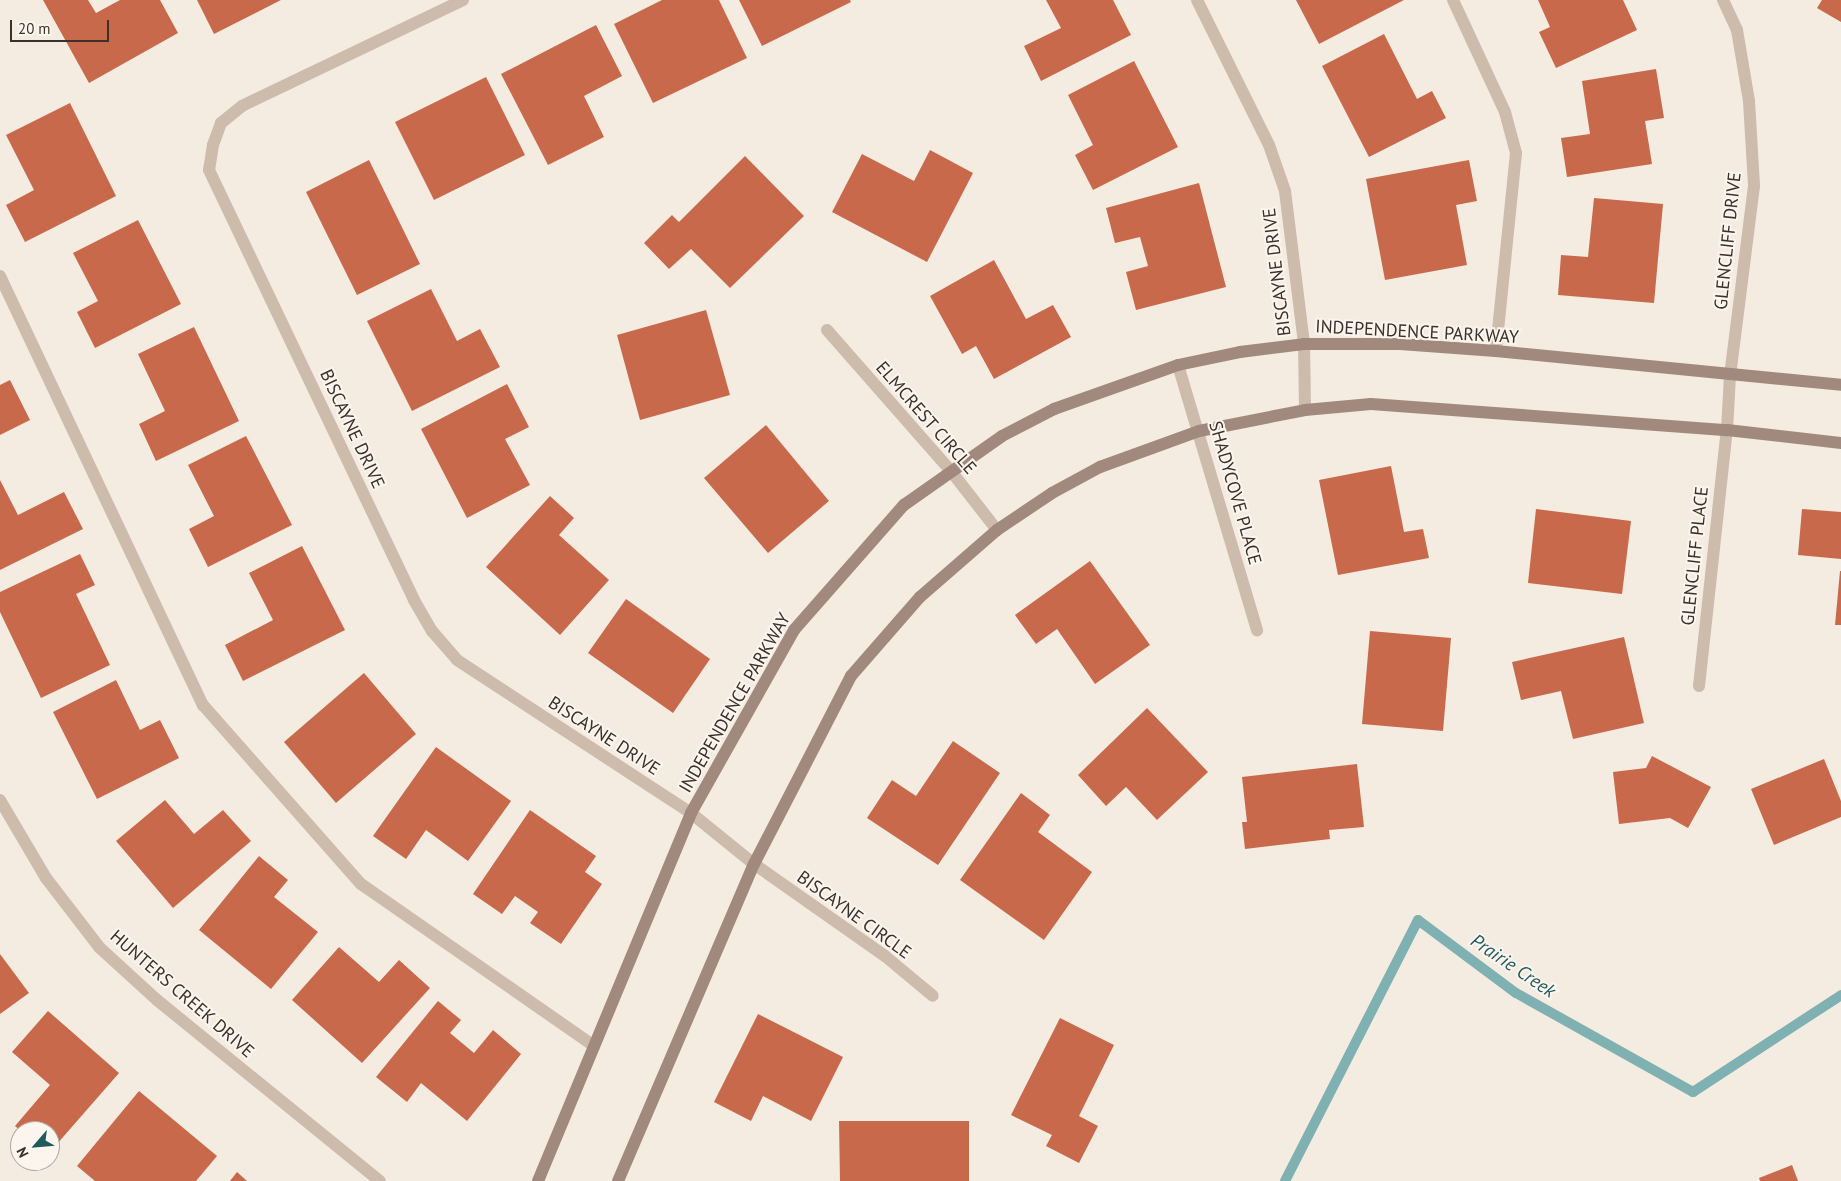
<!DOCTYPE html>
<style>
body{margin:0}
#map{position:relative;width:1841px;height:1181px;overflow:hidden;background:#f4ebe1;font-family:"PT Sans",sans-serif}
div>[style]{position:absolute}
[style*='--x']{left:calc(var(--x)*1px);top:calc(var(--y)*1px);width:calc(var(--w)*1px);rotate:calc(var(--a)*1deg)}
.stream>*{height:10px;margin:-5px;padding:0 5px;transform-origin:5px;border-radius:5px;background:#7fb0b2}
.building>*{inset:0;background:#c8694b}
.service>*{height:12px;margin:-6px;padding:0 6px;transform-origin:6px;border-radius:6px;background:#cdbbac}
.minor>*{height:12px;margin:-6px;padding:0 6px;transform-origin:6px;border-radius:6px;background:#cdbbac}
.tertiary>*{height:12px;margin:-6px;padding:0 6px;transform-origin:6px;border-radius:6px;background:#cdbbac}
.secondary>*{height:12px;margin:-6px;padding:0 6px;transform-origin:6px;border-radius:6px;background:#a18a7d}
span{translate:-50% -50%;white-space:nowrap;text-align:center;line-height:1.15;-webkit-text-stroke:4px #fbf5ee;paint-order:stroke}
.street-label{font-size:18px;color:#3b302b}
.water-label{font-size:19px;color:#1f5a5e;font-style:italic}
.north{position:absolute;left:10px;top:1121px;width:50px;height:50px;box-sizing:border-box;background:#fbf5ee;border:1px solid #aea6a0;border-radius:50%;rotate:243deg;font-size:14px;font-weight:700;line-height:20px;text-align:center;color:#3b302b}
.north::after{content:'';display:block;margin:auto;width:18px;height:22px;background:#1f5a5e;clip-path:polygon(50% 0,100% 100%,50% 72%,0 100%)}
.scale{position:absolute;left:10px;top:20px;width:99px;height:22px;box-sizing:border-box;border:2px solid #3b302b;border-top:0;padding-left:6px;font-size:15px;line-height:18px;white-space:nowrap;color:#3b302b;-webkit-text-stroke:4px #fbf5ee;paint-order:stroke}
</style>
<div id="map">
<div class="stream">
<i style="--x:1285;--y:1181;--w:293;--a:-63"></i>
<i style="--x:1418;--y:920;--w:122;--a:36.7"></i>
<i style="--x:1516;--y:993;--w:203;--a:29.2"></i>
<i style="--x:1693;--y:1092;--w:177;--a:-33.2"></i>
</div>
<div class="building">
<i style="clip-path:polygon(43px 0,88px 0,96px 13px,120px 0,160px 0,178px 33px,89px 83px)"></i>
<i style="clip-path:polygon(197px 0,281px 0,214px 34px)"></i>
<i style="clip-path:polygon(662px 0,719px 0,747px 58px,653px 103px,614px 24px)"></i>
<i style="clip-path:polygon(739px 0,850px 0,851px 2px,762px 46px)"></i>
<i style="clip-path:polygon(1046px 0,1113px 0,1131px 35px,1041px 81px,1024px 46px,1061px 28px)"></i>
<i style="clip-path:polygon(1296px 0,1404px 0,1319px 44px)"></i>
<i style="clip-path:polygon(1538px 0,1623px 0,1637px 30px,1556px 68px,1539px 32px,1550px 27px)"></i>
<i style="clip-path:polygon(1822px 0,1841px 0,1841px 22px,1817px 8px)"></i>
<i style="clip-path:polygon(596px 25px,622px 76px,584px 96px,604px 137px,548px 165px,501px 74px)"></i>
<i style="clip-path:polygon(1384px 34px,1417px 99px,1432px 91px,1446px 118px,1369px 157px,1322px 66px)"></i>
<i style="clip-path:polygon(1134px 61px,1178px 147px,1093px 190px,1075px 155px,1093px 145px,1068px 95px)"></i>
<i style="clip-path:polygon(1656px 69px,1664px 118px,1645px 121px,1652px 164px,1567px 177px,1561px 138px,1590px 134px,1582px 81px)"></i>
<i style="clip-path:polygon(486px 77px,525px 155px,434px 200px,395px 122px)"></i>
<i style="clip-path:polygon(70px 103px,116px 196px,25px 242px,6px 205px,34px 190px,6px 135px)"></i>
<i style="clip-path:polygon(930px 150px,973px 173px,927px 262px,832px 212px,862px 154px,914px 181px)"></i>
<i style="clip-path:polygon(745px 156px,804px 216px,730px 288px,691px 249px,669px 269px,644px 243px,672px 215px,679px 222px)"></i>
<i style="clip-path:polygon(369px 160px,420px 264px,357px 295px,306px 192px)"></i>
<i style="clip-path:polygon(1469px 160px,1477px 201px,1456px 205px,1467px 265px,1385px 280px,1366px 179px)"></i>
<i style="clip-path:polygon(1199px 183px,1226px 287px,1136px 310px,1126px 272px,1148px 266px,1140px 237px,1115px 243px,1106px 208px)"></i>
<i style="clip-path:polygon(1594px 198px,1663px 204px,1654px 303px,1558px 295px,1561px 255px,1588px 257px)"></i>
<i style="clip-path:polygon(138px 220px,181px 304px,95px 348px,77px 312px,98px 301px,73px 253px)"></i>
<i style="clip-path:polygon(994px 260px,1026px 319px,1053px 305px,1071px 337px,994px 379px,976px 346px,962px 354px,930px 296px)"></i>
<i style="clip-path:polygon(431px 289px,457px 341px,480px 329px,500px 367px,412px 411px,367px 321px)"></i>
<i style="clip-path:polygon(706px 310px,730px 395px,640px 420px,617px 335px)"></i>
<i style="clip-path:polygon(194px 327px,239px 421px,156px 461px,139px 424px,165px 411px,138px 354px)"></i>
<i style="clip-path:polygon(10px 380px,30px 420px,0 435px,0 385px)"></i>
<i style="clip-path:polygon(507px 384px,529px 427px,505px 439px,530px 485px,467px 518px,421px 429px)"></i>
<i style="clip-path:polygon(766px 425px,829px 501px,768px 553px,704px 478px)"></i>
<i style="clip-path:polygon(246px 436px,292px 525px,208px 567px,189px 529px,214px 516px,188px 465px)"></i>
<i style="clip-path:polygon(1391px 466px,1404px 532px,1423px 529px,1429px 558px,1338px 575px,1319px 480px)"></i>
<i style="clip-path:polygon(0 480px,18px 515px,64px 492px,83px 529px,0 570px)"></i>
<i style="clip-path:polygon(550px 496px,574px 518px,559px 535px,609px 580px,560px 635px,486px 567px)"></i>
<i style="clip-path:polygon(1536px 509px,1631px 521px,1622px 594px,1528px 583px)"></i>
<i style="clip-path:polygon(1802px 509px,1841px 512px,1841px 559px,1798px 555px)"></i>
<i style="clip-path:polygon(302px 546px,345px 630px,243px 681px,225px 645px,273px 620px,249px 573px)"></i>
<i style="clip-path:polygon(80px 554px,95px 585px,76px 594px,110px 665px,41px 698px,0 612px,0 592px)"></i>
<i style="clip-path:polygon(1090px 561px,1150px 645px,1095px 684px,1057px 629px,1036px 644px,1015px 615px)"></i>
<i style="clip-path:polygon(1840px 571px,1841px 571px,1841px 625px,1835px 625px)"></i>
<i style="clip-path:polygon(626px 599px,710px 659px,673px 713px,588px 653px)"></i>
<i style="clip-path:polygon(1370px 631px,1451px 638px,1443px 731px,1362px 724px)"></i>
<i style="clip-path:polygon(1624px 637px,1644px 723px,1573px 739px,1561px 691px,1521px 700px,1512px 662px)"></i>
<i style="clip-path:polygon(364px 673px,416px 734px,336px 803px,284px 742px)"></i>
<i style="clip-path:polygon(116px 680px,140px 730px,160px 720px,179px 758px,97px 799px,53px 712px)"></i>
<i style="clip-path:polygon(1147px 708px,1208px 772px,1157px 820px,1126px 787px,1106px 806px,1078px 775px)"></i>
<i style="clip-path:polygon(953px 741px,1000px 773px,938px 865px,867px 818px,892px 780px,916px 796px)"></i>
<i style="clip-path:polygon(436px 747px,511px 801px,468px 861px,426px 830px,406px 859px,373px 836px)"></i>
<i style="clip-path:polygon(1652px 756px,1711px 787px,1688px 828px,1670px 818px,1619px 824px,1613px 772px,1646px 768px)"></i>
<i style="clip-path:polygon(1824px 759px,1841px 801px,1841px 817px,1774px 845px,1751px 789px)"></i>
<i style="clip-path:polygon(1357px 764px,1364px 827px,1329px 830px,1330px 839px,1245px 849px,1242px 822px,1247px 822px,1242px 777px)"></i>
<i style="clip-path:polygon(1021px 793px,1050px 815px,1038px 832px,1092px 872px,1044px 940px,960px 880px)"></i>
<i style="clip-path:polygon(165px 800px,194px 834px,223px 810px,251px 841px,173px 908px,116px 841px)"></i>
<i style="clip-path:polygon(530px 810px,596px 856px,585px 872px,602px 884px,561px 944px,530px 923px,538px 912px,515px 896px,502px 914px,473px 894px)"></i>
<i style="clip-path:polygon(259px 856px,288px 880px,274px 897px,318px 932px,271px 989px,199px 930px)"></i>
<i style="clip-path:polygon(339px 947px,379px 982px,399px 960px,430px 988px,362px 1063px,292px 1000px)"></i>
<i style="clip-path:polygon(0 954px,29px 993px,0 1014px)"></i>
<i style="clip-path:polygon(438px 1001px,461px 1020px,450px 1033px,474px 1053px,493px 1030px,521px 1054px,467px 1121px,421px 1083px,407px 1102px,376px 1077px)"></i>
<i style="clip-path:polygon(48px 1011px,119px 1073px,50px 1152px,50px 1131px,21px 1131px,15px 1126px,50px 1085px,12px 1052px)"></i>
<i style="clip-path:polygon(758px 1014px,843px 1057px,811px 1121px,763px 1096px,751px 1121px,714px 1102px)"></i>
<i style="clip-path:polygon(1060px 1018px,1114px 1045px,1079px 1116px,1098px 1126px,1079px 1163px,1046px 1146px,1052px 1135px,1011px 1115px)"></i>
<i style="clip-path:polygon(139px 1091px,217px 1156px,196px 1181px,95px 1181px,77px 1166px)"></i>
<i style="clip-path:polygon(839px 1121px,969px 1121px,969px 1181px,840px 1181px)"></i>
<i style="clip-path:polygon(1792px 1165px,1798px 1181px,1760px 1181px,1759px 1178px)"></i>
<i style="clip-path:polygon(237px 1172px,247px 1181px,230px 1181px)"></i>
</div>
<div class="service">
<i style="--x:1453;--y:0;--w:123;--a:65.1"></i>
<i style="--x:1505;--y:112;--w:42;--a:75"></i>
<i style="--x:1516;--y:153;--w:199;--a:95.8"></i>
<i style="--x:0;--y:276;--w:475;--a:64.7"></i>
<i style="--x:203;--y:705;--w:239;--a:48.6"></i>
<i style="--x:361;--y:884;--w:284;--a:34.8"></i>
</div>
<div class="minor">
<i style="--x:463;--y:0;--w:245;--a:154.4"></i>
<i style="--x:242;--y:106;--w:27;--a:141"></i>
<i style="--x:221;--y:123;--w:23;--a:110"></i>
<i style="--x:213;--y:145;--w:25;--a:99"></i>
<i style="--x:209;--y:170;--w:476;--a:64.5"></i>
<i style="--x:414;--y:600;--w:36;--a:60"></i>
<i style="--x:432;--y:631;--w:38;--a:49"></i>
<i style="--x:457;--y:660;--w:280;--a:33.2"></i>
<i style="--x:691;--y:813;--w:81;--a:39"></i>
<i style="--x:754;--y:864;--w:160;--a:35.1"></i>
<i style="--x:885;--y:956;--w:62;--a:39.8"></i>
<i style="--x:1197;--y:0;--w:162;--a:63.6"></i>
<i style="--x:1269;--y:145;--w:49;--a:70.8"></i>
<i style="--x:1285;--y:191;--w:154;--a:82.9"></i>
<i style="--x:1304;--y:344;--w:66;--a:89.1"></i>
<i style="--x:827;--y:330;--w:188;--a:48.7"></i>
<i style="--x:951;--y:471;--w:75;--a:52.1"></i>
<i style="--x:1178;--y:365;--w:277;--a:73.4"></i>
<i style="--x:1699;--y:686;--w:258;--a:-83.8"></i>
<i style="--x:0;--y:800;--w:91;--a:59.5"></i>
<i style="--x:46;--y:878;--w:88;--a:52.4"></i>
<i style="--x:100;--y:948;--w:77;--a:42.4"></i>
<i style="--x:157;--y:1000;--w:287;--a:39.1"></i>
</div>
<div class="tertiary">
<i style="--x:1723;--y:0;--w:33;--a:65"></i>
<i style="--x:1737;--y:30;--w:72;--a:80.4"></i>
<i style="--x:1749;--y:101;--w:85;--a:86.6"></i>
<i style="--x:1754;--y:186;--w:191;--a:97.2"></i>
<i style="--x:1730;--y:375;--w:55;--a:93.1"></i>
</div>
<div class="secondary">
<i style="--x:538;--y:1181;--w:399;--a:-67.4"></i>
<i style="--x:691;--y:813;--w:210;--a:-60.6"></i>
<i style="--x:794;--y:630;--w:167;--a:-48.7"></i>
<i style="--x:904;--y:505;--w:120;--a:-35.1"></i>
<i style="--x:1002;--y:436;--w:59;--a:-27.4"></i>
<i style="--x:1054;--y:409;--w:132;--a:-19.5"></i>
<i style="--x:1178;--y:365;--w:63;--a:-11.8"></i>
<i style="--x:1240;--y:352;--w:64;--a:-7.1"></i>
<i style="--x:1304;--y:344;--w:96;--a:0"></i>
<i style="--x:1400;--y:344;--w:96;--a:4.2"></i>
<i style="--x:1496;--y:351;--w:347;--a:5.6"></i>
<i style="--x:618;--y:1181;--w:345;--a:-66.8"></i>
<i style="--x:754;--y:864;--w:212;--a:-62.7"></i>
<i style="--x:851;--y:676;--w:105;--a:-48.9"></i>
<i style="--x:920;--y:597;--w:102;--a:-41"></i>
<i style="--x:997;--y:530;--w:66;--a:-33.9"></i>
<i style="--x:1052;--y:493;--w:55;--a:-28.4"></i>
<i style="--x:1100;--y:467;--w:105;--a:-20"></i>
<i style="--x:1199;--y:431;--w:108;--a:-11.2"></i>
<i style="--x:1305;--y:410;--w:66;--a:-5.2"></i>
<i style="--x:1371;--y:404;--w:357;--a:4.2"></i>
<i style="--x:1727;--y:430;--w:115;--a:6.5"></i>
</div>
<div class="street-label">
<span style="left:1728px;top:241px;rotate:-84deg">GLENCLIFF DRIVE</span>
<span style="left:1277px;top:272px;rotate:-97deg">BISCAYNE DRIVE</span>
<span style="left:1417px;top:332px;rotate:3deg">INDEPENDENCE PARKWAY</span>
<span style="left:926px;top:418px;rotate:49deg">ELMCREST CIRCLE</span>
<span style="left:352px;top:429px;rotate:65deg">BISCAYNE DRIVE</span>
<span style="left:1235px;top:493px;rotate:74deg">SHADYCOVE PLACE</span>
<span style="left:1695px;top:556px;rotate:-84deg">GLENCLIFF PLACE</span>
<span style="left:735px;top:703px;rotate:-60deg">INDEPENDENCE PARKWAY</span>
<span style="left:604px;top:736px;rotate:33deg">BISCAYNE DRIVE</span>
<span style="left:854px;top:915px;rotate:36deg">BISCAYNE CIRCLE</span>
<span style="left:182px;top:994px;rotate:41deg">HUNTERS CREEK DRIVE</span>
</div>
<div class="water-label">
<span style="left:1513px;top:966px;rotate:34deg">Prairie Creek</span>
</div>
<div class="north">N</div>
<div class="scale">20 m</div>
</div>
